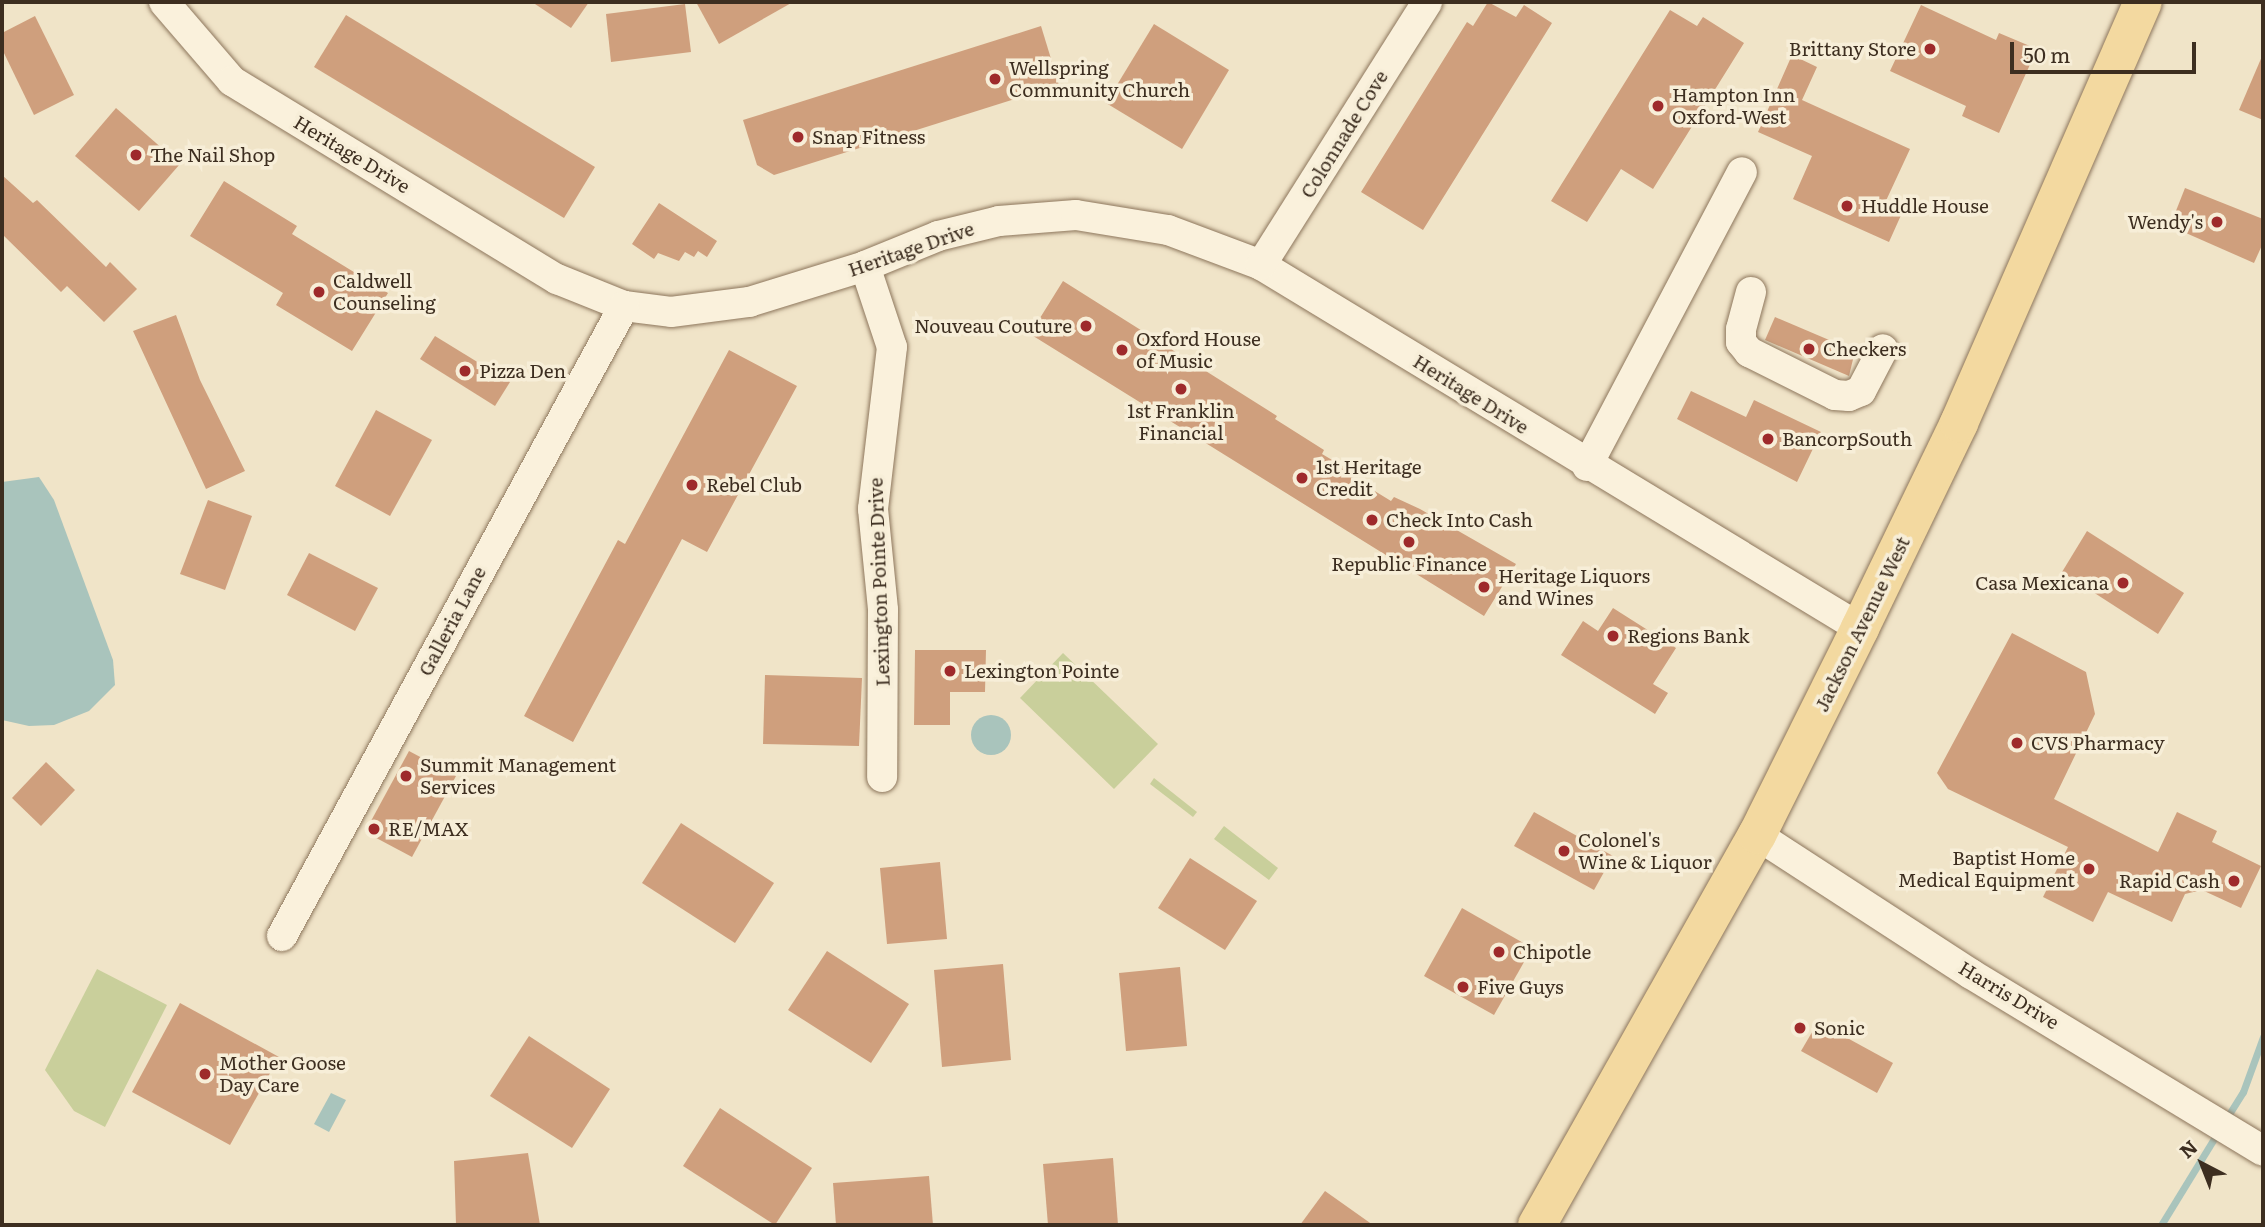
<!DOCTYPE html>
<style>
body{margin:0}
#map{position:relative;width:2265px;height:1227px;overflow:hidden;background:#f0e4c8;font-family:Literata,serif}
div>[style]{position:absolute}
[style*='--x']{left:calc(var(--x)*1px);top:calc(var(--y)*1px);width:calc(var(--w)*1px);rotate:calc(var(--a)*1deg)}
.green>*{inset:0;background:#c9cf9b}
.water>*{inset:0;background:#a9c4bc}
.round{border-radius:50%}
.stream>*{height:7px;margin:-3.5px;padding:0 3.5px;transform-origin:3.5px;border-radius:3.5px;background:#a9c4bc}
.building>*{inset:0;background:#cf9f7d}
.roads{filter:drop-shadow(0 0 2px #8d765c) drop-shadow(0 0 2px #8d765c)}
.minor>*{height:30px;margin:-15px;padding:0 15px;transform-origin:15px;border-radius:15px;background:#faf1dc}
.major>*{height:38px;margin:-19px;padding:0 19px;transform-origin:19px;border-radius:19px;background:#f3d9a0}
.dots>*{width:19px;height:19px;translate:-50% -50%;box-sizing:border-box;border:4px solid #f7eed8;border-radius:50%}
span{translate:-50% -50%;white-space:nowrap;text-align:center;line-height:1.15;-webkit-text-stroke:7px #f7eed8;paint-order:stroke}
.poi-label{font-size:19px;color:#3d2e20}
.right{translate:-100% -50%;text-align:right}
.left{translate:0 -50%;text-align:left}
.street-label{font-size:19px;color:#3d2e20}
.frame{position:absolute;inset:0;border:4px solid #3d2e20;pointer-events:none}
.north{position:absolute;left:2167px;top:1129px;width:70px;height:70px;-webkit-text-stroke:5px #f7eed8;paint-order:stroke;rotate:318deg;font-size:19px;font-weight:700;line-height:28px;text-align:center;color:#3d2e20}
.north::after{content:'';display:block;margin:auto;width:24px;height:32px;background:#3d2e20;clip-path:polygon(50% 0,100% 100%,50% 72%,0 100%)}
.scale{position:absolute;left:2010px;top:42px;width:186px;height:32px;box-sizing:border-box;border:4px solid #3d2e20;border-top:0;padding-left:9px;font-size:21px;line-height:24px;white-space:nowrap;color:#3d2e20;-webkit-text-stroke:5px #f7eed8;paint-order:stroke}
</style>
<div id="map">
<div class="green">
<i style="clip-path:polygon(1063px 653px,1158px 744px,1114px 789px,1020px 698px)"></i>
<i style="clip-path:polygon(1154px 778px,1197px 812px,1193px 817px,1150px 784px)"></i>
<i style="clip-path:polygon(1224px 826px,1278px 868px,1269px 880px,1214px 839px)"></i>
<i style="clip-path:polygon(97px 969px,167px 1005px,105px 1127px,74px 1111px,45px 1070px)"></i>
</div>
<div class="water">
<i style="clip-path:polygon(39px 477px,54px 500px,113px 660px,115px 685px,89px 711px,54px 725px,29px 726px,2px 720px,2px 482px)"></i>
<i class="round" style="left:971px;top:715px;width:40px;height:40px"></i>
<i style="clip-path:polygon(331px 1093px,346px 1100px,329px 1132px,314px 1124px)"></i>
</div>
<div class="stream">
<i style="--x:2226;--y:1119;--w:32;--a:-58"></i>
<i style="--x:2243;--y:1092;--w:59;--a:-70"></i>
<i style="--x:2161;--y:1225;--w:109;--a:-58.5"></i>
</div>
<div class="building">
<i style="clip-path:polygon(532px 2px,589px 2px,571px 28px)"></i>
<i style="clip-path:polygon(696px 2px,793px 2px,719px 44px)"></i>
<i style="clip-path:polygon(1488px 2px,1516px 17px,1524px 5px,1552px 23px,1423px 230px,1361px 192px,1467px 22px,1473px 26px)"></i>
<i style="clip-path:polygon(685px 4px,691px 52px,611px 62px,606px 14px)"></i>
<i style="clip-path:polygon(1921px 5px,1996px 40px,1999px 33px,2037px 49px,1999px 133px,1962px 116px,1966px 106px,1890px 71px)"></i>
<i style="clip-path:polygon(1670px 10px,1697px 26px,1703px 17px,1744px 43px,1653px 189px,1621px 169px,1587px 222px,1551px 201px)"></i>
<i style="clip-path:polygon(346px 15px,595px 167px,564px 218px,314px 67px)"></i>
<i style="clip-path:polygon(35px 16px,74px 95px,34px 115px,2px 49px,2px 33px)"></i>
<i style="clip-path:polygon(1154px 24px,1229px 70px,1182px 149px,1106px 103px)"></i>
<i style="clip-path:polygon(1041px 26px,1059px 85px,774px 175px,757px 165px,743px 120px)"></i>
<i style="clip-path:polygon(2263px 54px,2263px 120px,2239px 110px)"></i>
<i style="clip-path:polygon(1792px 55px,1817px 67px,1802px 100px,1910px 149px,1884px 205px,1902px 213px,1889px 242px,1793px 199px,1812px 156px,1758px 132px)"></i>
<i style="clip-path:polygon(116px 108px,180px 164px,139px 211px,75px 156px)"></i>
<i style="clip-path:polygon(2px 175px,33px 203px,37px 200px,106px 267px,110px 262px,137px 289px,104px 322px,67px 286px,61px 292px,2px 234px)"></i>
<i style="clip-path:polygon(224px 181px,297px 226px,292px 234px,388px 293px,352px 351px,276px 305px,283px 293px,190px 236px)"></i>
<i style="clip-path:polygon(2185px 188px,2263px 219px,2263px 243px,2254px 263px,2170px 226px)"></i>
<i style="clip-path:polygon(659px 203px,717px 241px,707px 257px,698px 251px,694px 257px,685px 252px,679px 261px,658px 253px,654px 259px,632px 244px)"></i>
<i style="clip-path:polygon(1063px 281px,1277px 416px,1275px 419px,1324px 450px,1322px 454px,1344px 467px,1342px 471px,1391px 501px,1394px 497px,1420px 509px,1516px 564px,1484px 616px,1030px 334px)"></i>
<i style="clip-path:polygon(176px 315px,200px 380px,245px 471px,206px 489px,133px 331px)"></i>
<i style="clip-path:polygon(1775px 317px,1855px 351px,1849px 376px,1765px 340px)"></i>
<i style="clip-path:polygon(435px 336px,510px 382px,495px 406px,420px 359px)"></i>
<i style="clip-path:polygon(729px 350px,797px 386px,707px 552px,682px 539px,573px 742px,524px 716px,618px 540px,625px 544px)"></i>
<i style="clip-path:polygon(1691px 391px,1746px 417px,1754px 400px,1821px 432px,1797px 482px,1677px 419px)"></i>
<i style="clip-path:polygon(376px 410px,432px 440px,390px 516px,335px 486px)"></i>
<i style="clip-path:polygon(208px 500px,252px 516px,225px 590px,180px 574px)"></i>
<i style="clip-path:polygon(2087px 531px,2184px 593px,2158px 634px,2062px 572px)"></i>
<i style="clip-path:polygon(309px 553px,378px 588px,355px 631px,287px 595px)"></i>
<i style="clip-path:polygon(1613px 608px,1676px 648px,1653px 684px,1668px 693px,1655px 714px,1561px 655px,1583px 621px,1598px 631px)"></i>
<i style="clip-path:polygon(2012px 633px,2086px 672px,2095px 714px,2054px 799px,2158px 852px,2177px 812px,2217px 831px,2212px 842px,2261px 866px,2241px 908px,2202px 890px,2185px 894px,2172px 922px,2108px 892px,2093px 922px,2043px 897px,2068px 847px,1948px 789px,1937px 773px)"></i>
<i style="clip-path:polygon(915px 650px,986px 650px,985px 692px,950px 692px,950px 725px,914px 725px)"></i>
<i style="clip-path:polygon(765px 675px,862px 678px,859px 746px,763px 744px)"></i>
<i style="clip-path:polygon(409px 751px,456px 776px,412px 857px,365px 832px)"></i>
<i style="clip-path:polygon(46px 762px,75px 790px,41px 826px,12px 798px)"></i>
<i style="clip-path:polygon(1534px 812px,1613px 856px,1594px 890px,1514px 846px)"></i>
<i style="clip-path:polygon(681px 823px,774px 883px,735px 943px,642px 883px)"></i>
<i style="clip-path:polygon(1190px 858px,1257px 901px,1225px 950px,1158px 908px)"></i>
<i style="clip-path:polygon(940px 862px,947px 939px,887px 944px,880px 868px)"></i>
<i style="clip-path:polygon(1462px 908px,1532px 948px,1494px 1015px,1424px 976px)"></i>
<i style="clip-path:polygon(827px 951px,909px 1004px,871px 1063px,788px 1010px)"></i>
<i style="clip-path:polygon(1003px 964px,1011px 1060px,942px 1067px,934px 970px)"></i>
<i style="clip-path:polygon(1180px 967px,1187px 1046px,1126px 1051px,1119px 973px)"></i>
<i style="clip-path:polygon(180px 1003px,279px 1057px,230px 1145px,132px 1092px)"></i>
<i style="clip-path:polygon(1818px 1022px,1893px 1063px,1877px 1093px,1801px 1051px)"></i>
<i style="clip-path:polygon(529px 1036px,610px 1089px,572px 1148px,490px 1096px)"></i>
<i style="clip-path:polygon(720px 1108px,812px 1168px,775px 1225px,683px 1166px)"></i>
<i style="clip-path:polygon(528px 1153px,540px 1225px,456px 1225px,454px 1161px)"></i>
<i style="clip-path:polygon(1113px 1158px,1118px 1225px,1048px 1225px,1043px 1164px)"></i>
<i style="clip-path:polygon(929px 1176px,933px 1225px,836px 1225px,833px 1183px)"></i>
<i style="clip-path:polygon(1325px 1191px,1373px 1225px,1300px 1225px)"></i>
</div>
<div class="roads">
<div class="minor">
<i style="--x:164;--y:2;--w:104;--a:49.3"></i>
<i style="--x:232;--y:81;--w:381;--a:31.4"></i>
<i style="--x:557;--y:279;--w:72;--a:21.9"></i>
<i style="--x:624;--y:306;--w:47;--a:7.3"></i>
<i style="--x:671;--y:312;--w:79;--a:-7.3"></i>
<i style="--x:749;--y:302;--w:121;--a:-17.2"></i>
<i style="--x:865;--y:266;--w:79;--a:-22.3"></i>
<i style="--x:938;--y:236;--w:63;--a:-13.8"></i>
<i style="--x:999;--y:221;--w:77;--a:-4.5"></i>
<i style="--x:1076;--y:215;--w:93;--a:9.3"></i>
<i style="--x:1168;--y:230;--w:99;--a:20.6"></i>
<i style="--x:1261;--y:265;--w:700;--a:31.22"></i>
<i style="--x:1261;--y:265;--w:311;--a:-57.7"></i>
<i style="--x:865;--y:266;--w:85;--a:71.6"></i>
<i style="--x:892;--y:347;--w:163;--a:96.7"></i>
<i style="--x:873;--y:509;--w:101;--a:84.3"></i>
<i style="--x:883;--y:610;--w:167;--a:90.3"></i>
<i style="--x:1751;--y:292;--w:38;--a:105"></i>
<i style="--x:1741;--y:329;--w:13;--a:90"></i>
<i style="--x:1741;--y:342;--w:13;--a:51"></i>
<i style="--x:1749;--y:352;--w:96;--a:26.6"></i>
<i style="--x:1835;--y:395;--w:14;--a:4"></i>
<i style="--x:1849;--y:396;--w:13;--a:-23"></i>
<i style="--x:1861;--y:391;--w:47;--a:-62.4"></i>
<i style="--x:1587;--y:466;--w:332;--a:-62.2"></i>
<i style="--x:1757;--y:835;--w:255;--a:33"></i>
<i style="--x:1971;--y:974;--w:341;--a:31.2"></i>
<i style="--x:282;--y:936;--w:717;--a:-61.5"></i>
</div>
<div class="major">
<i style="--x:1537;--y:1225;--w:448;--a:-60.6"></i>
<i style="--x:1757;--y:835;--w:231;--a:-63.5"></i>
<i style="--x:1860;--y:628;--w:228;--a:-64.2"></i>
<i style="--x:1959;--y:423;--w:459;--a:-66.4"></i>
</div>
</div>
<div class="dots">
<i style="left:1930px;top:49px;background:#9e2a2b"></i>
<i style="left:995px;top:79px;background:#9e2a2b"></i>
<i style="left:1658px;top:106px;background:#9e2a2b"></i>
<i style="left:798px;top:137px;background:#9e2a2b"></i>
<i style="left:136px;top:155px;background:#9e2a2b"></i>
<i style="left:1847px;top:206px;background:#9e2a2b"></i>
<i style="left:2217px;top:222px;background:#9e2a2b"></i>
<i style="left:319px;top:292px;background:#9e2a2b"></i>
<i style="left:1086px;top:326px;background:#9e2a2b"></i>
<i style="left:1809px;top:349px;background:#9e2a2b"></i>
<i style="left:1122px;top:350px;background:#9e2a2b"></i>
<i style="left:465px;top:371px;background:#9e2a2b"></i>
<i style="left:1181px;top:389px;background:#9e2a2b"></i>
<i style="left:1768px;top:439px;background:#9e2a2b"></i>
<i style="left:1302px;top:478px;background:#9e2a2b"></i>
<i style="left:692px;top:485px;background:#9e2a2b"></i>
<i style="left:1372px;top:520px;background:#9e2a2b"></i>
<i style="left:1409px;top:542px;background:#9e2a2b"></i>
<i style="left:2123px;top:583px;background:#9e2a2b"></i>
<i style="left:1484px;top:587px;background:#9e2a2b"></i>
<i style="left:1613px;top:636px;background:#9e2a2b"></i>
<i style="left:950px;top:671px;background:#9e2a2b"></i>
<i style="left:2017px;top:743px;background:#9e2a2b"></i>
<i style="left:406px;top:776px;background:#9e2a2b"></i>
<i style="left:374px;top:829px;background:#9e2a2b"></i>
<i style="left:1564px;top:851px;background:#9e2a2b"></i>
<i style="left:2089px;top:869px;background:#9e2a2b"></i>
<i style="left:2234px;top:881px;background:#9e2a2b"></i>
<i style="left:1499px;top:952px;background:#9e2a2b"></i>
<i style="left:1463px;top:987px;background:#9e2a2b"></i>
<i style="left:1800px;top:1028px;background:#9e2a2b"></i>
<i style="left:205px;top:1074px;background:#9e2a2b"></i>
</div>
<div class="poi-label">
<span class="right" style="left:1916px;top:49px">Brittany Store</span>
<span class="left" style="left:1009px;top:79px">Wellspring<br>Community Church</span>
<span class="left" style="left:1672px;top:106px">Hampton Inn<br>Oxford-West</span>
<span class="left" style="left:812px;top:137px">Snap Fitness</span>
<span class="left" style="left:150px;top:155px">The Nail Shop</span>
<span class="left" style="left:1861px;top:206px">Huddle House</span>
<span class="right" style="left:2203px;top:222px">Wendy's</span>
<span class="left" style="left:333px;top:292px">Caldwell<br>Counseling</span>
<span class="right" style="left:1072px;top:326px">Nouveau Couture</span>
<span class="left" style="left:1136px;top:350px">Oxford House<br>of Music</span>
<span class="left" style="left:1823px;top:349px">Checkers</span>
<span class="left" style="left:479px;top:371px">Pizza Den</span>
<span style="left:1181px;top:422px">1st Franklin<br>Financial</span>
<span class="left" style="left:1782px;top:439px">BancorpSouth</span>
<span class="left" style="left:1316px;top:478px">1st Heritage<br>Credit</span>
<span class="left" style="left:706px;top:485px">Rebel Club</span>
<span class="left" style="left:1386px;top:520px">Check Into Cash</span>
<span style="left:1409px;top:564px">Republic Finance</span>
<span class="left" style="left:1498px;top:587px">Heritage Liquors<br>and Wines</span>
<span class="right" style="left:2109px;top:583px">Casa Mexicana</span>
<span class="left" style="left:1627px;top:636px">Regions Bank</span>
<span class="left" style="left:964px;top:671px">Lexington Pointe</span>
<span class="left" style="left:2031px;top:743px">CVS Pharmacy</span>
<span class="left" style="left:420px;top:776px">Summit Management<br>Services</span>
<span class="left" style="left:388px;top:829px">RE/MAX</span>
<span class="left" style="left:1578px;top:851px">Colonel's<br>Wine &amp; Liquor</span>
<span class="right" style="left:2075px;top:869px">Baptist Home<br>Medical Equipment</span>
<span class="right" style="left:2220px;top:881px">Rapid Cash</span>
<span class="left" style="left:1513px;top:952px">Chipotle</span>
<span class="left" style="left:1477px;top:987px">Five Guys</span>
<span class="left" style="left:1814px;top:1028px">Sonic</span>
<span class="left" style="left:219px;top:1074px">Mother Goose<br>Day Care</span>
</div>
<div class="street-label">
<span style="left:1344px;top:134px;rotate:-58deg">Colonnade Cove</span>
<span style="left:352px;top:154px;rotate:31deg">Heritage Drive</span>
<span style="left:911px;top:249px;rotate:-19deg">Heritage Drive</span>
<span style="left:1471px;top:394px;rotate:32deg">Heritage Drive</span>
<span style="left:879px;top:582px;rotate:-92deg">Lexington Pointe Drive</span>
<span style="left:452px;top:621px;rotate:-62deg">Galleria Lane</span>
<span style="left:1862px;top:624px;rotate:-64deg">Jackson Avenue West</span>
<span style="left:2009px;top:995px;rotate:31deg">Harris Drive</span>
</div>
<div class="frame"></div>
<div class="north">N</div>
<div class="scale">50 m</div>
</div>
